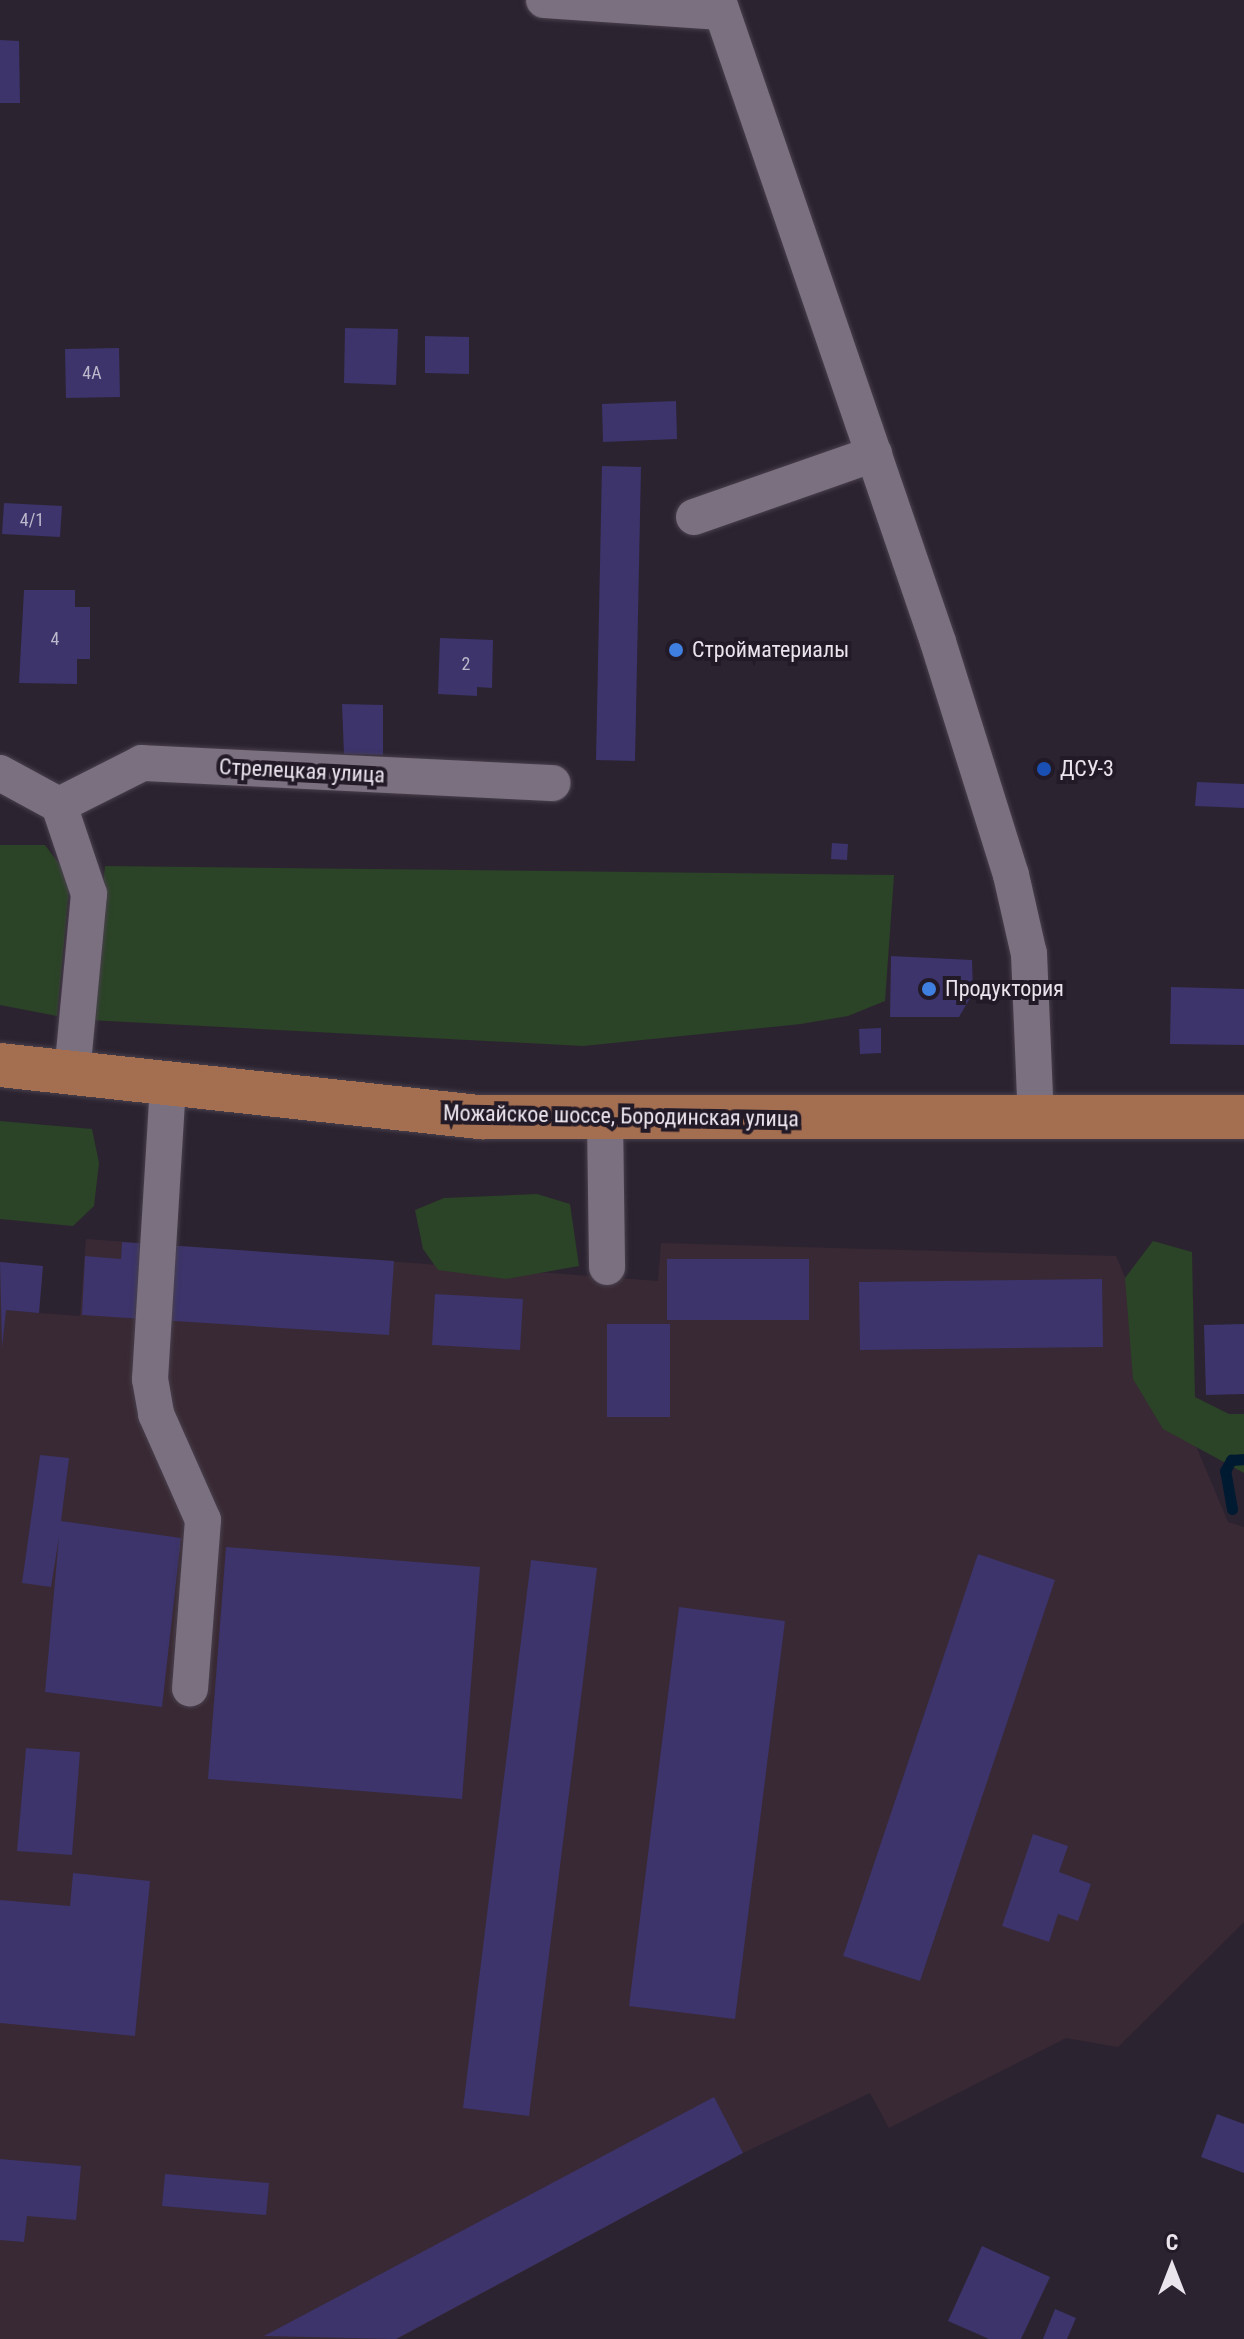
<!DOCTYPE html>
<meta charset="utf-8">
<style>
body{margin:0}
#map{position:relative;width:1244px;height:2339px;overflow:hidden;background:#2c2331;font-family:"Roboto Condensed",sans-serif}
div>[style]{position:absolute}
[style*='--x']{left:calc(var(--x)*1px);top:calc(var(--y)*1px);width:calc(var(--w)*1px);rotate:calc(var(--a)*1deg)}
.industrial>*{inset:0;background:#392934}
.green>*{inset:0;background:#2b4326}
.stream>*{height:11px;margin:-5.5px;padding:0 5.5px;transform-origin:5.5px;border-radius:5.5px;background:#001a31}
.building>*{inset:0;background:#3c346a}
.roads{filter:drop-shadow(0 0 2px #48404c) drop-shadow(0 0 2px #48404c)}
.minor>*{height:36px;margin:-18px;padding:0 18px;transform-origin:18px;border-radius:18px;background:#7b7080}
.major>*{height:44px;margin:-22px;padding:0 22px;transform-origin:22px;border-radius:22px;background:#a46e51}
.dots>*{width:22px;height:22px;translate:-50% -50%;box-sizing:border-box;border:4px solid #231a27;border-radius:50%}
span{translate:-50% -50%;white-space:nowrap;text-align:center;line-height:1.15;-webkit-text-stroke:8px #231a27;paint-order:stroke}
.number-label{font-size:18px;color:#beb8cc}
.number-label span{-webkit-text-stroke-width:0}
.poi-label{font-size:22px;color:#eae4ed}
.left{translate:0 -50%;text-align:left}
.street-label{font-size:22px;color:#eae4ed}
.north{position:absolute;left:1132px;top:2227px;width:80px;height:80px;-webkit-text-stroke:6px #231a27;paint-order:stroke;rotate:0deg;font-size:22px;font-weight:700;line-height:32px;text-align:center;color:#eae4ed}
.north::after{content:'';display:block;margin:auto;width:28px;height:36px;background:#eae4ed;clip-path:polygon(50% 0,100% 100%,50% 72%,0 100%)}
</style>
<div id="map">
<div class="industrial">
<i style="clip-path:polygon(86px 1239px,658px 1281px,661px 1243px,1116px 1256px,1228px 1522px,1244px 1527px,1244px 1922px,1118px 2047px,1066px 2038px,889px 2128px,870px 2093px,743px 2153px,397px 2339px,0 2339px,0 1262px,43px 1266px,39px 1313px,80px 1316px)"></i>
</div>
<div class="green">
<i style="clip-path:polygon(0 845px,45px 845px,70px 878px,57px 1016px,0 1005px)"></i>
<i style="clip-path:polygon(105px 866px,894px 875px,885px 1001px,848px 1016px,801px 1024px,583px 1046px,89px 1020px)"></i>
<i style="clip-path:polygon(0 1121px,92px 1129px,99px 1163px,94px 1206px,73px 1226px,0 1219px)"></i>
<i style="clip-path:polygon(537px 1194px,570px 1204px,579px 1266px,506px 1279px,438px 1270px,423px 1249px,415px 1210px,444px 1198px)"></i>
<i style="clip-path:polygon(1153px 1241px,1192px 1252px,1195px 1397px,1229px 1414px,1244px 1414px,1244px 1473px,1163px 1429px,1133px 1379px,1125px 1278px)"></i>
</div>
<div class="stream">
<i style="--x:1232;--y:1509;--w:39;--a:-100"></i>
<i style="--x:1225;--y:1471;--w:13;--a:-61"></i>
<i style="--x:1231;--y:1460;--w:13;--a:-4"></i>
</div>
<div class="building">
<i style="clip-path:polygon(0 40px,19px 41px,20px 103px,0 103px)"></i>
<i style="clip-path:polygon(345px 328px,398px 329px,396px 385px,344px 383px)"></i>
<i style="clip-path:polygon(425px 336px,469px 337px,469px 374px,425px 373px)"></i>
<i style="clip-path:polygon(119px 348px,120px 397px,66px 398px,65px 349px)"></i>
<i style="clip-path:polygon(676px 401px,677px 439px,603px 442px,602px 404px)"></i>
<i style="clip-path:polygon(602px 466px,641px 467px,635px 761px,596px 760px)"></i>
<i style="clip-path:polygon(4px 503px,62px 506px,60px 537px,2px 534px)"></i>
<i style="clip-path:polygon(24px 590px,75px 590px,75px 607px,90px 607px,90px 659px,77px 659px,77px 684px,19px 683px)"></i>
<i style="clip-path:polygon(440px 638px,493px 640px,492px 688px,477px 687px,477px 696px,438px 694px)"></i>
<i style="clip-path:polygon(342px 704px,383px 705px,383px 755px,344px 754px)"></i>
<i style="clip-path:polygon(1197px 782px,1244px 784px,1244px 808px,1195px 806px)"></i>
<i style="clip-path:polygon(832px 843px,848px 844px,847px 860px,831px 859px)"></i>
<i style="clip-path:polygon(891px 956px,972px 960px,973px 993px,959px 1017px,890px 1017px)"></i>
<i style="clip-path:polygon(1171px 987px,1244px 989px,1244px 1045px,1170px 1044px)"></i>
<i style="clip-path:polygon(881px 1028px,881px 1053px,860px 1054px,859px 1029px)"></i>
<i style="clip-path:polygon(122px 1242px,394px 1261px,389px 1335px,82px 1315px,85px 1256px,121px 1259px)"></i>
<i style="clip-path:polygon(667px 1259px,809px 1259px,809px 1320px,667px 1320px)"></i>
<i style="clip-path:polygon(0 1262px,43px 1266px,39px 1313px,6px 1310px,2px 1348px)"></i>
<i style="clip-path:polygon(1102px 1279px,1103px 1347px,860px 1350px,859px 1282px)"></i>
<i style="clip-path:polygon(435px 1294px,523px 1299px,520px 1350px,432px 1345px)"></i>
<i style="clip-path:polygon(607px 1324px,670px 1324px,670px 1417px,607px 1417px)"></i>
<i style="clip-path:polygon(1244px 1324px,1244px 1394px,1206px 1395px,1204px 1325px)"></i>
<i style="clip-path:polygon(40px 1455px,69px 1458px,61px 1521px,181px 1538px,162px 1707px,45px 1692px,59px 1537px,51px 1587px,22px 1583px)"></i>
<i style="clip-path:polygon(226px 1547px,480px 1567px,462px 1799px,208px 1779px)"></i>
<i style="clip-path:polygon(978px 1554px,1055px 1580px,920px 1981px,843px 1956px)"></i>
<i style="clip-path:polygon(531px 1560px,597px 1568px,529px 2116px,463px 2108px)"></i>
<i style="clip-path:polygon(679px 1607px,785px 1621px,735px 2019px,629px 2006px)"></i>
<i style="clip-path:polygon(26px 1748px,80px 1752px,72px 1855px,17px 1851px)"></i>
<i style="clip-path:polygon(1033px 1834px,1068px 1846px,1059px 1872px,1091px 1884px,1078px 1921px,1058px 1914px,1049px 1942px,1002px 1926px)"></i>
<i style="clip-path:polygon(73px 1873px,150px 1881px,135px 2036px,0 2023px,0 1900px,70px 1906px)"></i>
<i style="clip-path:polygon(714px 2097px,743px 2153px,396px 2339px,264px 2336px)"></i>
<i style="clip-path:polygon(1217px 2114px,1244px 2124px,1244px 2173px,1201px 2157px)"></i>
<i style="clip-path:polygon(0 2159px,81px 2166px,76px 2220px,27px 2216px,24px 2242px,0 2240px)"></i>
<i style="clip-path:polygon(165px 2174px,269px 2183px,266px 2215px,162px 2206px)"></i>
<i style="clip-path:polygon(982px 2246px,1050px 2277px,1021px 2339px,989px 2339px,948px 2321px)"></i>
<i style="clip-path:polygon(1055px 2309px,1076px 2318px,1067px 2339px,1043px 2339px)"></i>
</div>
<div class="roads">
<div class="minor">
<i style="--x:544;--y:0;--w:178;--a:3.9"></i>
<i style="--x:718;--y:0;--w:679;--a:71.08"></i>
<i style="--x:938;--y:642;--w:244;--a:72.6"></i>
<i style="--x:1011;--y:875;--w:81;--a:77.2"></i>
<i style="--x:1029;--y:954;--w:165;--a:87.6"></i>
<i style="--x:694;--y:517;--w:191;--a:-19.3"></i>
<i style="--x:0;--y:773;--w:67;--a:28.5"></i>
<i style="--x:59;--y:805;--w:94;--a:71.4"></i>
<i style="--x:89;--y:894;--w:181;--a:95.4"></i>
<i style="--x:59;--y:805;--w:93;--a:-26.8"></i>
<i style="--x:142;--y:763;--w:411;--a:2.8"></i>
<i style="--x:168;--y:1085;--w:295;--a:93.5"></i>
<i style="--x:150;--y:1379;--w:36;--a:80"></i>
<i style="--x:156;--y:1414;--w:116;--a:66.1"></i>
<i style="--x:203;--y:1520;--w:169;--a:94.4"></i>
<i style="--x:605;--y:1119;--w:148;--a:89.2"></i>
</div>
<div class="major">
<i style="--x:0;--y:1065;--w:484;--a:6.2"></i>
<i style="--x:481;--y:1117;--w:763;--a:0"></i>
</div>
</div>
<div class="dots">
<i style="left:676px;top:650px;background:#3f7fe0"></i>
<i style="left:1044px;top:769px;background:#1a4fb4"></i>
<i style="left:929px;top:989px;background:#3f7fe0"></i>
</div>
<div class="number-label">
<span style="left:92px;top:373px">4А</span>
<span style="left:32px;top:520px">4/1</span>
<span style="left:55px;top:639px">4</span>
<span style="left:466px;top:664px">2</span>
</div>
<div class="poi-label">
<span class="left" style="left:692px;top:650px">Стройматериалы</span>
<span class="left" style="left:1060px;top:769px">ДСУ-3</span>
<span class="left" style="left:945px;top:989px">Продуктория</span>
</div>
<div class="street-label">
<span style="left:302px;top:771px;rotate:3deg">Стрелецкая улица</span>
<span style="left:621px;top:1116px;rotate:1deg">Можайское шоссе, Бородинская улица</span>
</div>
<div class="north">С</div>
</div>
